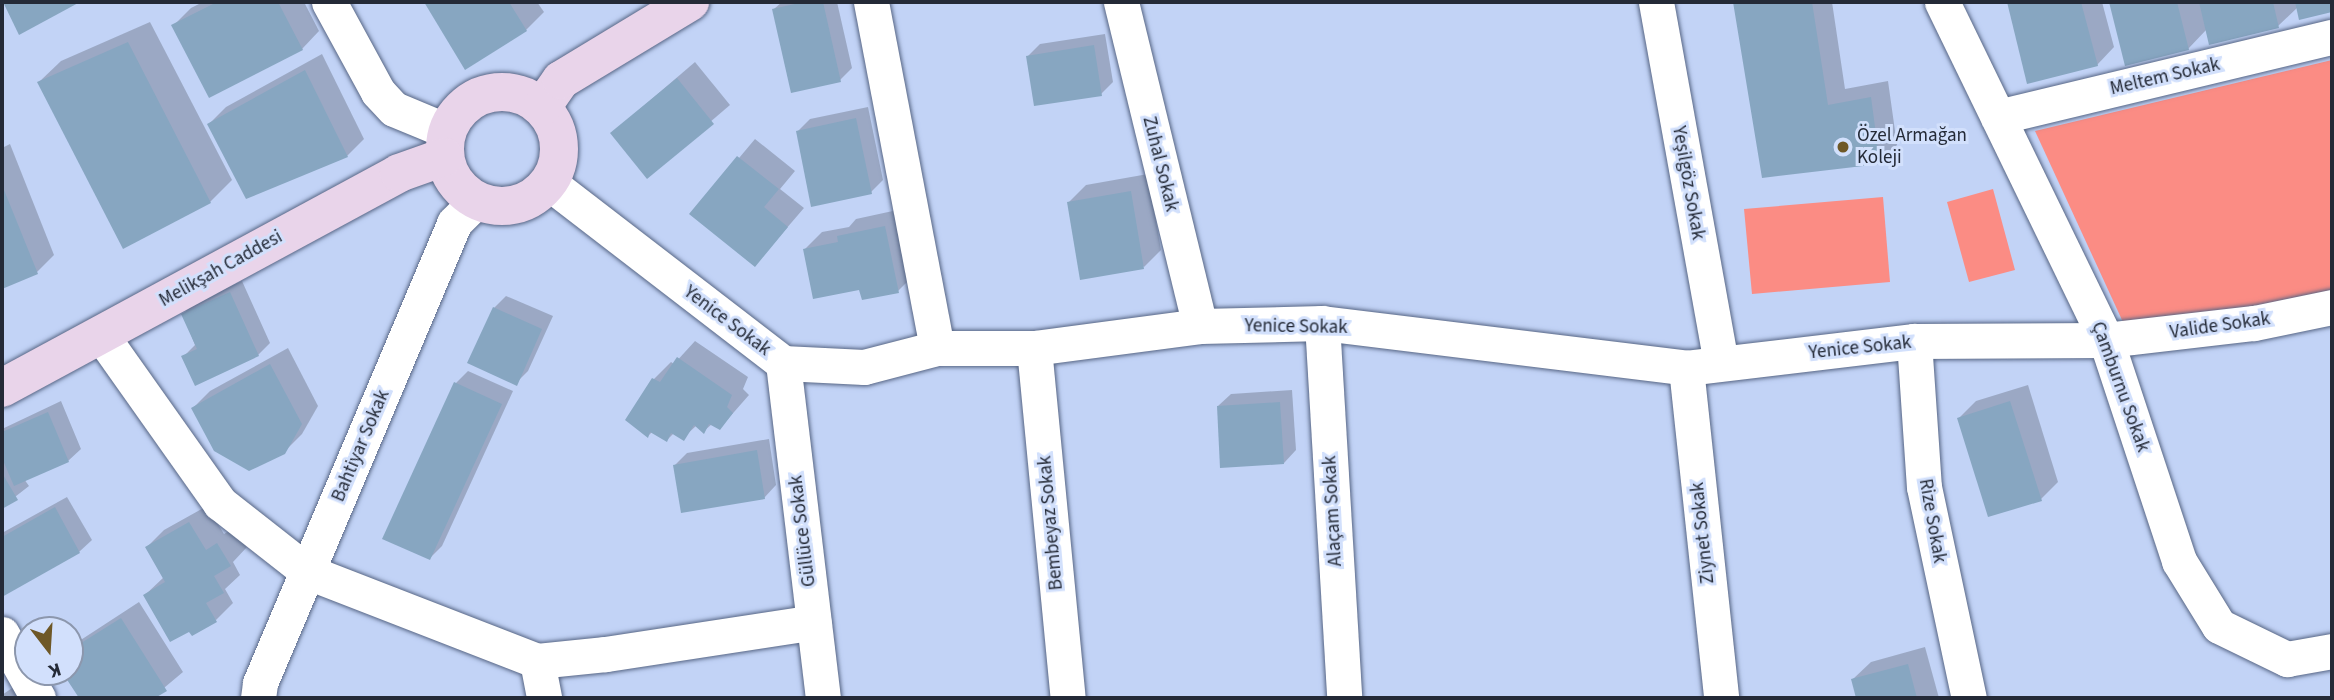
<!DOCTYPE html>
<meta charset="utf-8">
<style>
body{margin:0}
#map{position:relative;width:2334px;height:700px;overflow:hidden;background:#c2d3f6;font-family:"Source Sans 3",sans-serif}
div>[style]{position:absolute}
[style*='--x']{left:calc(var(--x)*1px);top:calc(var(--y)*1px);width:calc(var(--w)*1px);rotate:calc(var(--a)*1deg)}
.green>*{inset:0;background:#fb8c84}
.shadow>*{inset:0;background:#0003}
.building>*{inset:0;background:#87a6c1}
.roads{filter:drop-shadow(0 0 2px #576685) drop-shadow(0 0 2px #576685)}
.street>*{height:35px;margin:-17.5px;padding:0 17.5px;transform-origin:17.5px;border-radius:17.5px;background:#fff}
.secondary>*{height:38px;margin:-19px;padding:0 19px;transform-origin:19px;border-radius:19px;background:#e9d4ea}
.secondary>.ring{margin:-19px;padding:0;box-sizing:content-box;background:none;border:38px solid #e9d4ea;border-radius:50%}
.dots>*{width:19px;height:19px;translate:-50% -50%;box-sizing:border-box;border:4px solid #d2e0fc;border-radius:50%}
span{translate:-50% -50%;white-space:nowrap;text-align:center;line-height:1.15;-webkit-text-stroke:6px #d2e0fc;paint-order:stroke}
.street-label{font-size:19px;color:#242a37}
.poi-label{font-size:19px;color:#242a37}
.left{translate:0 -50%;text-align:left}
.frame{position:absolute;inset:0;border:4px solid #242a37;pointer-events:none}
.north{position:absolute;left:14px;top:616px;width:70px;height:70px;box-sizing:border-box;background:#d2e0fc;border:2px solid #8c97ad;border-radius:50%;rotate:163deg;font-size:19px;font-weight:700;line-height:28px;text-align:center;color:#242a37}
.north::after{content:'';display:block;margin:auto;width:24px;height:32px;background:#6e5827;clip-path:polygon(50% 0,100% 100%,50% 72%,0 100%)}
</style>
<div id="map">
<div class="green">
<i style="clip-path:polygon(2332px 60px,2332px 294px,2128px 333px,2035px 131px)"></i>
<i style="clip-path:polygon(1993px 189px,2015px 270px,1969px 282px,1947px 202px)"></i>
<i style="clip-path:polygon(1883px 197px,1890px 282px,1752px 294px,1744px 209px)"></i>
</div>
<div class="shadow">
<i style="clip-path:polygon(203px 2px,304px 2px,319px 31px,302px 49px,174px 25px,191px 8px)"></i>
<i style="clip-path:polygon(426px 2px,537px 2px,544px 12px,526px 30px,466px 67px)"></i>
<i style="clip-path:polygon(782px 2px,837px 2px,852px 68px,840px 80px,774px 9px)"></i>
<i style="clip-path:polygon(1734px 2px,1832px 2px,1845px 89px,1888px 81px,1897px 145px,1880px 162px,1763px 176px)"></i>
<i style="clip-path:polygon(2008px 2px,2102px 2px,2114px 47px,2097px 65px,2029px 82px)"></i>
<i style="clip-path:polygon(2111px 2px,2332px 2px,2332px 11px,2300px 18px,2298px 7px,2278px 26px,2207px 29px,2188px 49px,2126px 64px)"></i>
<i style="clip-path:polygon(150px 22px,232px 180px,210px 202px,123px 246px,39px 82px,61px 61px)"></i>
<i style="clip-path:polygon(1105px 34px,1113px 82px,1101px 94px,1028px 56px,1040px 44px)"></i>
<i style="clip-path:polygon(322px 54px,364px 139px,347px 156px,209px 124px,226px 107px)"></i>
<i style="clip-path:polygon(695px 62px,730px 105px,647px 176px,612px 133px)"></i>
<i style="clip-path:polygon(868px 107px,883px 180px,871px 192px,798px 131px,810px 119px)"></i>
<i style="clip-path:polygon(755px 139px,795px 171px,780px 189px,804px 208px,755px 265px,692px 214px)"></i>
<i style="clip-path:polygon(10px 144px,54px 255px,37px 272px,2px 287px,2px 148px)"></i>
<i style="clip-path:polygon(1148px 174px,1161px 250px,1144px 267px,1068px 203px,1086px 185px)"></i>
<i style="clip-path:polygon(902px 209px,915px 274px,898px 291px,804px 250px,822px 232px,849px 227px,856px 219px)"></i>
<i style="clip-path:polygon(242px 281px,270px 343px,258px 355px,183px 357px,195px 345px,183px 314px,195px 302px)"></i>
<i style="clip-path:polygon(506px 296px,553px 316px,528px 371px,516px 383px,494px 308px)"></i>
<i style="clip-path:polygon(695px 341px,748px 377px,743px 389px,749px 395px,720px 428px,712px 424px,704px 431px,697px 425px,683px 438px,674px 433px,667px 440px,653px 431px,648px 436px,653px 380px,671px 362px,674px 364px)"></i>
<i style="clip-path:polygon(288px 348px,318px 406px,302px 434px,284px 452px,193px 408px,210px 391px)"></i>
<i style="clip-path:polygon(468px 371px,513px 391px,442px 546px,430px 558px,385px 538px,456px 383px)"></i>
<i style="clip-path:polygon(2028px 385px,2058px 482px,2041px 499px,1959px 418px,1976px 401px)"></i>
<i style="clip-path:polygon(1292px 390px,1296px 450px,1284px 463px,1218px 406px,1231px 394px)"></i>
<i style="clip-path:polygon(61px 401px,81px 449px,68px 461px,24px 479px,29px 486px,2px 507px,2px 429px)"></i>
<i style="clip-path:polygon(769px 439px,776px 485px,764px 498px,675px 465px,687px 453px)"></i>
<i style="clip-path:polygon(67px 497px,92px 540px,79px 552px,3px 595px,2px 533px)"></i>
<i style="clip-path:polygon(207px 506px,224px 534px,235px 527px,247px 547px,233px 562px,240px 575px,225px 589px,233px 603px,216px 620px,145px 595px,164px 577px,147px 547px,164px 530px)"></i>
<i style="clip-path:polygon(139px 602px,183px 672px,152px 698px,81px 698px,64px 672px,70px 672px,70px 647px)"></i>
<i style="clip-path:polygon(1925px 647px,1939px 698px,1858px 698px,1853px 679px,1871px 662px)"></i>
<i style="clip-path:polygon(15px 686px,23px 698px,2px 698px,2px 695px)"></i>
</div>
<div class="building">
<i style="clip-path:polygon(3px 2px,80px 2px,19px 35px)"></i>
<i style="clip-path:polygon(217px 2px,278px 2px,303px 50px,209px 98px,171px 25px)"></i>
<i style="clip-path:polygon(424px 2px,509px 2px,527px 31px,465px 70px)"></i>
<i style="clip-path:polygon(804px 2px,823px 2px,841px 82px,791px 93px,772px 9px)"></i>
<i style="clip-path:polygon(1733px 2px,1812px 2px,1828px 105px,1871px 97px,1880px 164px,1762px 178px)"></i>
<i style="clip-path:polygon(2007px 2px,2081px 2px,2098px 66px,2027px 84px)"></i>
<i style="clip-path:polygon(2109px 2px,2177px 2px,2189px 50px,2125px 66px)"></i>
<i style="clip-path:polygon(2199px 2px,2273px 2px,2279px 28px,2209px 45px)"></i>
<i style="clip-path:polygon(2295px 2px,2332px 2px,2332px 12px,2299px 20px)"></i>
<i style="clip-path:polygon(128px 42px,211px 203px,123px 249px,37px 82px)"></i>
<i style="clip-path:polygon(1094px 45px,1102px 96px,1034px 106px,1026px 56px)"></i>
<i style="clip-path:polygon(305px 70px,348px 157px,246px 199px,207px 124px)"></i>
<i style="clip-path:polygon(677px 78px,714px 124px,647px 179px,610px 133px)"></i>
<i style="clip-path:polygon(856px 118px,872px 194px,811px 207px,796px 131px)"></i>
<i style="clip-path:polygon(737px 156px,779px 189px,764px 207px,788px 227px,755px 267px,689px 214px)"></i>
<i style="clip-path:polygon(2px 185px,38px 274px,2px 289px)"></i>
<i style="clip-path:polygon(1131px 191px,1144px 269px,1080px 280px,1067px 202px)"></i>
<i style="clip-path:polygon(885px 226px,899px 293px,862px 300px,859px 290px,813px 299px,803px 249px,838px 242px,837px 236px)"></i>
<i style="clip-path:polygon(230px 292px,259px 356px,195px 386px,181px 356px,197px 349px,181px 314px)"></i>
<i style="clip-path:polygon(493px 307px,542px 329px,517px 386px,467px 363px)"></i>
<i style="clip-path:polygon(677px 357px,732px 395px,727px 407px,733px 413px,720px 430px,709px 424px,704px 434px,694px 425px,684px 441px,671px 433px,667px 442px,650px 432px,648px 438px,625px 420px,652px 378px,660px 382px)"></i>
<i style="clip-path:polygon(270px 364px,302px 424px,285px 454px,249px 471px,214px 451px,191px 408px)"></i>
<i style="clip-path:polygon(454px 382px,502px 404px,430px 560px,382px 539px)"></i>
<i style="clip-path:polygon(2010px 401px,2042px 501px,1988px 517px,1957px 418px)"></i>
<i style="clip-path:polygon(1280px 402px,1284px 464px,1220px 468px,1217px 406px)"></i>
<i style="clip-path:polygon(48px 412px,69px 462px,14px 486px,2px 458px,2px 432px)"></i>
<i style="clip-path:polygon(757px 450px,765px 499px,681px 513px,673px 465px)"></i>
<i style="clip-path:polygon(2px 473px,18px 500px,2px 509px)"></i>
<i style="clip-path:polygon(55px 507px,80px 553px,2px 597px,2px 537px)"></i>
<i style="clip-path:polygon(189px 522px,206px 550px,217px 543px,231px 566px,214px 576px,224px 593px,206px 603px,217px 622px,192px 636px,189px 632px,170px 642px,143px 595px,165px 582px,145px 547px)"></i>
<i style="clip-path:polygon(121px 618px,167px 691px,155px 698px,79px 698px,62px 672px,70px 672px,70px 650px)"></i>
<i style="clip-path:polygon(1908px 664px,1917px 698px,1856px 698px,1851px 679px)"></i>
</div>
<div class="roads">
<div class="street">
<i style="--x:329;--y:2;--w:102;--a:61.4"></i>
<i style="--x:378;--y:92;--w:23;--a:47"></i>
<i style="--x:394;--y:109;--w:57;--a:22.5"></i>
<i style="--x:871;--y:2;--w:352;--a:79.2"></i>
<i style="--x:1121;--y:2;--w:333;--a:76.3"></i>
<i style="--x:1656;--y:2;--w:367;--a:79.8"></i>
<i style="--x:1942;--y:2;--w:376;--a:64.1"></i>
<i style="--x:2106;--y:340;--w:233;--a:71.7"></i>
<i style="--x:2179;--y:561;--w:76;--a:58.4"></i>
<i style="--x:2219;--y:626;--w:76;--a:25.9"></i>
<i style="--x:2287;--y:659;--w:46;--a:-10.1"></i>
<i style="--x:1998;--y:117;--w:343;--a:-13.5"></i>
<i style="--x:548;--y:182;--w:297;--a:37.6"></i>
<i style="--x:783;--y:363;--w:81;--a:2.8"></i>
<i style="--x:864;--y:367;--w:75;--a:-14.6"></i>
<i style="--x:937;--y:348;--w:97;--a:0"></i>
<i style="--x:1034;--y:348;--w:167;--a:-7.5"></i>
<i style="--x:1200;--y:326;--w:122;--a:-1.4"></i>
<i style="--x:1322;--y:323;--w:367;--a:7"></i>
<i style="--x:1686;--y:368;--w:230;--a:-6.8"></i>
<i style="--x:1914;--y:341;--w:192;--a:-0.3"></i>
<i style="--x:2106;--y:340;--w:149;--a:-6.6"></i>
<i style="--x:2254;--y:323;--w:80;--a:-11.6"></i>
<i style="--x:1322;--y:323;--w:376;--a:86.6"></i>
<i style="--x:101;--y:335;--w:206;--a:54.7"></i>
<i style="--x:220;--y:503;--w:112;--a:38.1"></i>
<i style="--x:308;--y:572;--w:246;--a:21.2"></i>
<i style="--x:537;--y:661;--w:69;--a:-5.8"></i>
<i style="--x:606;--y:654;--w:210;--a:-8.7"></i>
<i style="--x:1914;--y:341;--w:146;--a:86.1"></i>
<i style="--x:1924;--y:487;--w:216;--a:78"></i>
<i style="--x:1034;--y:348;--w:352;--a:84.5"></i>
<i style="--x:783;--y:363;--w:337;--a:83.2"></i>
<i style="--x:1686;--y:368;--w:332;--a:83.9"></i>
<i style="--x:2;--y:634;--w:73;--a:60.6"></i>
<i style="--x:537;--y:661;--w:38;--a:79"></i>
<i style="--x:258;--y:698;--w:15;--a:-82"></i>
<i style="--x:260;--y:683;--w:499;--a:-67.1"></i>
<i style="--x:454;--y:223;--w:31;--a:-45"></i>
</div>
<div class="secondary">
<i class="ring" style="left:445px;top:92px;width:76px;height:76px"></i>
<i style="--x:542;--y:107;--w:33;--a:-55"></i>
<i style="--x:561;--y:80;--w:151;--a:-31.2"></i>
<i style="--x:2;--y:388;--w:451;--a:-28.4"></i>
<i style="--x:399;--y:173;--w:48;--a:-19.6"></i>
</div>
</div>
<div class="dots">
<i style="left:1843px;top:147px;background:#6e5827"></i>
</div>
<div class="street-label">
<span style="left:2165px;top:77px;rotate:-13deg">Meltem Sokak</span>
<span style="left:1160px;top:164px;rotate:76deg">Zuhal Sokak</span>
<span style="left:1688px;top:183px;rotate:80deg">Yeşilgöz Sokak</span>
<span style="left:221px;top:269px;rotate:-29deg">Melikşah Caddesi</span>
<span style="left:727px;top:321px;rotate:37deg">Yenice Sokak</span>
<span style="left:2220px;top:326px;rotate:-8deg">Valide Sokak</span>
<span style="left:1296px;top:327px;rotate:1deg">Yenice Sokak</span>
<span style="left:1860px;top:348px;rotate:-6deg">Yenice Sokak</span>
<span style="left:2120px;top:387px;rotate:70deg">Çamburnu Sokak</span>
<span style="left:361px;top:446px;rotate:-67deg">Bahtiyar Sokak</span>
<span style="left:1333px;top:511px;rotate:-93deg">Alaçam Sokak</span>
<span style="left:1932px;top:521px;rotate:80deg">Rize Sokak</span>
<span style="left:1051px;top:523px;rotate:-95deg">Bembeyaz Sokak</span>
<span style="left:803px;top:531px;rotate:-97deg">Güllüce Sokak</span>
<span style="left:1703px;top:533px;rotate:-96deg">Ziynet Sokak</span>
</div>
<div class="poi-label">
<span class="left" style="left:1857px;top:147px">Özel Armağan<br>Koleji</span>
</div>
<div class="frame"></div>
<div class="north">K</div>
</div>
